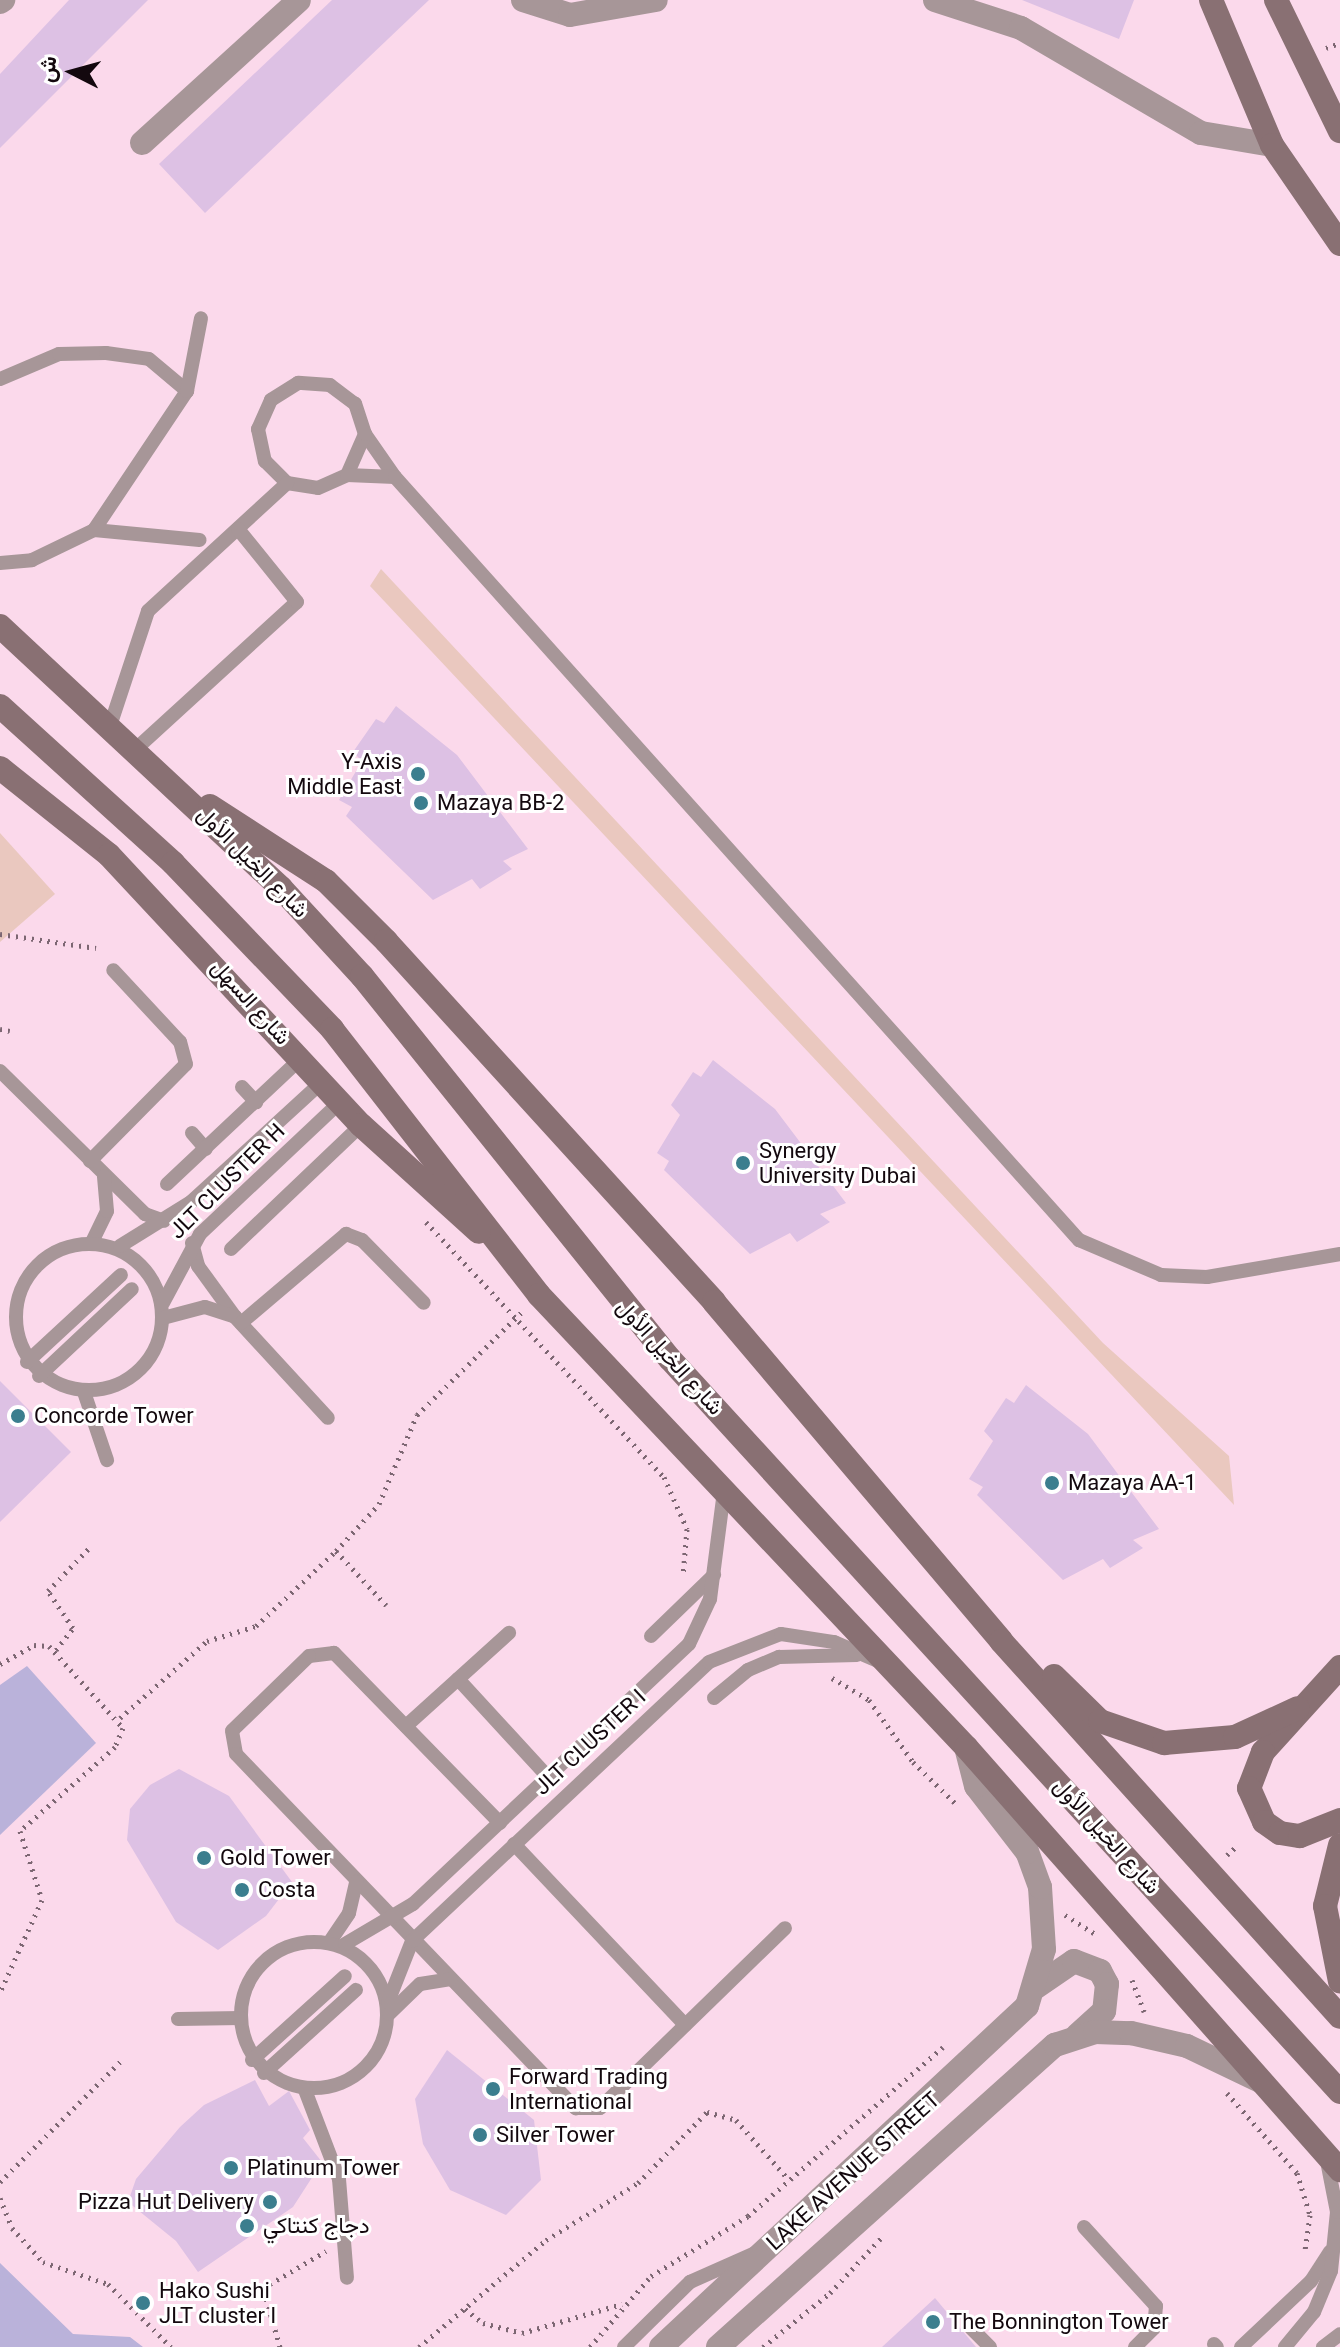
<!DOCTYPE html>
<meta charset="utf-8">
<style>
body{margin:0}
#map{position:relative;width:1340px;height:2347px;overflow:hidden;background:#fbd9eb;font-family:Roboto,Vazirmatn,sans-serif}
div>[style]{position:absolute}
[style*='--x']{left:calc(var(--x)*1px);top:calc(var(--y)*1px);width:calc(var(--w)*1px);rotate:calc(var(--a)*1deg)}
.green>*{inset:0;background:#eac8bf}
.water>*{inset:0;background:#bab2da}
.building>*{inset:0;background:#ddc1e4}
.path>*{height:5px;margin-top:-2.5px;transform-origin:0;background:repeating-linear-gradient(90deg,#7c6672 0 2px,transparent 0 8px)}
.lane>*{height:14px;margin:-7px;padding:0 7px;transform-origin:7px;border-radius:7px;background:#a79698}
.lane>.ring{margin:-7px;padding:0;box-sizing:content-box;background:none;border:14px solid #a79698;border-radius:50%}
.street>*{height:24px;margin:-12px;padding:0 12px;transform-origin:12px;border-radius:12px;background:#a79698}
.secondary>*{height:24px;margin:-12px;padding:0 12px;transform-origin:12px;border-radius:12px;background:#897073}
.dots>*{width:22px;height:22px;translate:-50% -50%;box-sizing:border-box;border:4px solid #fff;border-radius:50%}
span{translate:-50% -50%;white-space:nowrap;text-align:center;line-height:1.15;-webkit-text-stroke:6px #fff;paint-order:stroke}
.poi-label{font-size:22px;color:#13080e}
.right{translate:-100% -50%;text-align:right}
.left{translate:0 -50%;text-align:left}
.street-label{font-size:22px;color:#13080e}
.north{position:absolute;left:32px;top:32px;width:80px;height:80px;-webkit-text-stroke:6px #fff;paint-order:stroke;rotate:276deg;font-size:22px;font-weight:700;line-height:32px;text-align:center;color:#13080e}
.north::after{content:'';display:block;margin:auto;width:28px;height:36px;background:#13080e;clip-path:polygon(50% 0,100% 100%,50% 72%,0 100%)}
</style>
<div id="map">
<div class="green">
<i style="clip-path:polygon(381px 569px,1103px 1343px,1229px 1456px,1234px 1505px,370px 586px)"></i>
<i style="clip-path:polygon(0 833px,55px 894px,0 942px)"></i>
</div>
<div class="water">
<i style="clip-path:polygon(27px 1666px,96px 1743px,0 1835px,0 1685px)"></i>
<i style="clip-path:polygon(0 2263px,73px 2334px,130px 2337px,143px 2347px,0 2347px)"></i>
</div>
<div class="building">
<i style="clip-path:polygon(69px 0,148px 0,0 148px,0 74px)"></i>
<i style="clip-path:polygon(332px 0,429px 0,205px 213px,159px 164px)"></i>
<i style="clip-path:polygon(1022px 0,1134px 0,1119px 39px)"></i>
<i style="clip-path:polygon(396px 706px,457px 755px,528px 849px,503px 861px,512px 869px,480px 889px,472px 879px,433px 900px,346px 816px,352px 807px,339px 800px,362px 761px,353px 752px,376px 719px,384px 723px)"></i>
<i style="clip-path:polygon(713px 1060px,775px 1109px,846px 1203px,820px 1214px,830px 1222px,797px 1242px,790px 1233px,750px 1254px,664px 1170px,669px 1161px,657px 1153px,680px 1115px,671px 1105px,693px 1072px,701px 1077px)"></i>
<i style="clip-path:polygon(0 1381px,71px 1452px,0 1522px)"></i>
<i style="clip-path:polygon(1026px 1385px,1088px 1434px,1159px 1529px,1133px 1540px,1143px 1548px,1110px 1568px,1103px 1559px,1063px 1580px,977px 1495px,983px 1487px,969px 1479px,993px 1441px,984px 1431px,1006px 1398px,1014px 1403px)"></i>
<i style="clip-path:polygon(179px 1769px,229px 1796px,292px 1882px,266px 1916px,218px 1950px,176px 1922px,127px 1840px,130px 1809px,150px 1785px)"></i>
<i style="clip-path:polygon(447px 2050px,534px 2120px,541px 2180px,506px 2215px,450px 2190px,423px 2144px,415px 2099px)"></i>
<i style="clip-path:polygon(255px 2080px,269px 2106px,289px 2091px,310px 2130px,303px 2138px,322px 2162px,293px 2207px,198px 2272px,176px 2241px,128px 2202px,136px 2179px,180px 2127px,204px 2105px)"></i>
<i style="clip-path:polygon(935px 2298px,976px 2347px,882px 2347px)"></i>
</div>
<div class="path">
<i style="--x:1326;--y:48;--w:15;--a:-20"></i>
<i style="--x:0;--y:934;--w:97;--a:8.3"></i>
<i style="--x:0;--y:1029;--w:10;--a:11"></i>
<i style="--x:426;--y:1222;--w:349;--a:47"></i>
<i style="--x:664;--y:1477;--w:57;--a:66.1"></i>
<i style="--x:687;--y:1529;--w:47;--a:94.9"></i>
<i style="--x:336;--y:1551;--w:74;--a:47.2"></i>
<i style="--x:56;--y:1650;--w:28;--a:-52"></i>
<i style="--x:73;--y:1628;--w:45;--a:-124"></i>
<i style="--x:48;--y:1591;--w:61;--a:-46.3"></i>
<i style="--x:0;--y:1664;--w:39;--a:-29"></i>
<i style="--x:34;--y:1645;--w:15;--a:4"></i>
<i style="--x:49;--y:1646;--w:110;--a:47.9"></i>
<i style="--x:123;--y:1728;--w:21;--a:113"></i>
<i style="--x:115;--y:1747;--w:127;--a:138.5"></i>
<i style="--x:20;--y:1831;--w:72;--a:72.3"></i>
<i style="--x:42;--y:1900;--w:101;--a:114.5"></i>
<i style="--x:832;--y:1678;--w:43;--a:30.7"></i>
<i style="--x:869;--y:1700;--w:76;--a:54.6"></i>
<i style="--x:913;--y:1762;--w:62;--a:44.3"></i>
<i style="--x:120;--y:1718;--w:116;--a:-41.5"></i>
<i style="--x:207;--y:1641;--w:51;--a:-17"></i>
<i style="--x:256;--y:1626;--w:110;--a:-43.2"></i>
<i style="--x:336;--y:1551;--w:64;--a:-47.5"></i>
<i style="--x:379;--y:1504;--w:97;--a:-66.9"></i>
<i style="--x:417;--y:1415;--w:150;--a:-44.5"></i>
<i style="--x:1227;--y:1855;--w:15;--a:-42"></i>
<i style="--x:1065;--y:1915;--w:34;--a:32"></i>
<i style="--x:1132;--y:1980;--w:34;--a:69"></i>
<i style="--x:1227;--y:2093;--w:106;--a:48.8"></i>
<i style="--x:1297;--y:2173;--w:44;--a:72.8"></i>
<i style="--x:1310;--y:2215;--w:35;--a:98"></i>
<i style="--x:0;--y:2182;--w:171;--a:-45"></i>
<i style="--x:0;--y:2198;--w:32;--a:68"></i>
<i style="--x:12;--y:2228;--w:46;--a:47.6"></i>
<i style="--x:43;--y:2262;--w:69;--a:18.7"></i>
<i style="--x:108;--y:2284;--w:89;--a:45"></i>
<i style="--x:465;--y:2309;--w:23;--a:38"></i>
<i style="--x:483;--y:2323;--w:40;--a:14.4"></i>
<i style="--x:522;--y:2333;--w:104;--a:-16.2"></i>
<i style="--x:280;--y:2347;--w:61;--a:-106.1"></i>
<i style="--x:263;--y:2288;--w:73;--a:-30.4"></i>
<i style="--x:419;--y:2347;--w:166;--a:-40.1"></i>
<i style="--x:546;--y:2240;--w:108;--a:-31.8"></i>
<i style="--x:638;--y:2183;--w:99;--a:-45.8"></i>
<i style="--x:707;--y:2112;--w:30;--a:15"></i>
<i style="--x:736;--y:2120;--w:80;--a:48.5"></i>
<i style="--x:590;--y:2347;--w:94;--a:-49.3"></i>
<i style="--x:651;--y:2276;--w:114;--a:-31.7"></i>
<i style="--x:748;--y:2216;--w:258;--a:-40.9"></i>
<i style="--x:763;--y:2347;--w:86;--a:-38.9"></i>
<i style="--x:830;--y:2293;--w:76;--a:-47.1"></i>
</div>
<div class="lane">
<i style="--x:0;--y:379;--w:64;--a:-23"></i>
<i style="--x:59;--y:354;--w:47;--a:-1.2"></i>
<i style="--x:106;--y:353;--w:43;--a:7.9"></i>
<i style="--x:149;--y:359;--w:50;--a:40.1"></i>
<i style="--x:365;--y:434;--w:52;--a:55.1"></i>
<i style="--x:347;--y:475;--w:45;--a:-66.3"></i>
<i style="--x:365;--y:434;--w:32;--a:-108"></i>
<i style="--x:355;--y:404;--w:31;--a:-143"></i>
<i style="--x:330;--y:385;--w:32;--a:-176"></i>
<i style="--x:298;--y:383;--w:32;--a:148"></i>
<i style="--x:271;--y:400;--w:32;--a:114"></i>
<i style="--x:258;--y:429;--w:33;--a:78"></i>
<i style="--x:265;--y:461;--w:31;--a:45"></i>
<i style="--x:287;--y:483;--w:31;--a:9"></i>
<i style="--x:318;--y:488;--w:32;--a:-24"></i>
<i style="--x:347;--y:475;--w:48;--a:2.4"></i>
<i style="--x:395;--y:477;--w:1025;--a:48.13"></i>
<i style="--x:1079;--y:1240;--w:89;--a:23.1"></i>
<i style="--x:1161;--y:1275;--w:46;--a:2.5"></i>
<i style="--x:1207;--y:1277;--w:135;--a:-9.8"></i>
<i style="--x:94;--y:530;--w:106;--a:5.4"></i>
<i style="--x:0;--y:563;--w:32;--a:-5"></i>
<i style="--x:32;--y:560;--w:69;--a:-25.8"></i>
<i style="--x:94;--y:530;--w:167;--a:-56.2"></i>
<i style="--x:187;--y:391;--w:74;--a:-79.1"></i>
<i style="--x:111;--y:723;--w:118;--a:-71.7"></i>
<i style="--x:148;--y:611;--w:189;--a:-42.6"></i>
<i style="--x:138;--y:747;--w:215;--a:-42.4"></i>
<i style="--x:297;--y:602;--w:94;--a:-128.9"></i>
<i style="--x:0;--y:1071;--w:204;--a:44.6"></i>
<i style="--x:145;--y:1214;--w:20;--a:20"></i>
<i style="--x:242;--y:1087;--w:21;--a:47"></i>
<i style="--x:192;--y:1133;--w:21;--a:49"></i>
<i style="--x:90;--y:1161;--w:136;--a:-45.3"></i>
<i style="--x:186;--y:1064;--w:23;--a:-105"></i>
<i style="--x:180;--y:1042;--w:98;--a:-132.9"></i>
<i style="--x:167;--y:1184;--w:184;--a:-43.2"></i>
<i style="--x:92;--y:1242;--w:34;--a:-64"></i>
<i style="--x:107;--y:1211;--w:35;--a:-95"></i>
<i style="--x:192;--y:1243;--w:24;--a:75"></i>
<i style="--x:198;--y:1266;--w:63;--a:54"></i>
<i style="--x:235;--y:1317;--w:137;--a:47.4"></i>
<i class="ring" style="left:16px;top:1244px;width:132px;height:132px"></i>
<i style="--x:120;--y:1246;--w:84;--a:-31.8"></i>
<i style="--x:191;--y:1202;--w:178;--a:-42.5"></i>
<i style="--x:231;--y:1249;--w:180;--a:-43.6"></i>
<i style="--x:163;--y:1303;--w:78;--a:-61.8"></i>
<i style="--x:200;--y:1234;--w:192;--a:-43.3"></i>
<i style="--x:163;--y:1318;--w:43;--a:-14.7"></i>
<i style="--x:205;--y:1307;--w:32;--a:18"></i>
<i style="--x:241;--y:1323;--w:138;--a:-40.3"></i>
<i style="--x:346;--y:1234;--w:17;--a:21"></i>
<i style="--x:362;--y:1240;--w:88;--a:45.5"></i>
<i style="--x:27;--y:1362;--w:128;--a:-42.8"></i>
<i style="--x:39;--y:1376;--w:127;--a:-43.1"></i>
<i style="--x:84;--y:1392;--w:72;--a:71.3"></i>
<i style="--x:651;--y:1636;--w:88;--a:-44.1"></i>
<i style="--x:458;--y:1679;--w:134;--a:47.4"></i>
<i style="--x:714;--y:1698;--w:44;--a:-39.5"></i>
<i style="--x:748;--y:1670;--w:34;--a:-23"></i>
<i style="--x:779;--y:1657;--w:78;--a:-1.5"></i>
<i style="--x:406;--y:1726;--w:139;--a:-42.1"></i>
<i style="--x:500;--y:1823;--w:238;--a:-134.3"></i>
<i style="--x:334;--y:1653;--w:25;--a:173"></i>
<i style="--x:309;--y:1656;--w:107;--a:135.8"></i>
<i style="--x:232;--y:1731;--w:23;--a:80"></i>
<i style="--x:236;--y:1754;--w:491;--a:46.2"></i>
<i style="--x:576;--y:2108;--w:24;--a:0"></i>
<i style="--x:600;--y:2108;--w:258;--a:-44.2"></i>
<i style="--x:514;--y:1844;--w:249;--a:46.6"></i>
<i style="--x:331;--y:1940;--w:32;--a:-56"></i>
<i style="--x:349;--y:1913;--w:32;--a:-77"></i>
<i class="ring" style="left:241px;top:1942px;width:132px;height:132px"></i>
<i style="--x:345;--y:1944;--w:79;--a:-30.5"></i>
<i style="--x:413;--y:1904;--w:379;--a:-43.3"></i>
<i style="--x:689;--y:1644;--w:50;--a:-65"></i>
<i style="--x:710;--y:1599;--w:109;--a:-82.6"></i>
<i style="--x:388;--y:2002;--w:66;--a:-68.5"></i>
<i style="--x:412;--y:1941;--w:407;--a:-43.2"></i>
<i style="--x:709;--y:1662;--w:77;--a:-21.3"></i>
<i style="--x:781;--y:1634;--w:54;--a:8.6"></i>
<i style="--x:834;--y:1642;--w:50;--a:23.5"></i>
<i style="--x:389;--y:2014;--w:43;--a:-44.1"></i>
<i style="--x:420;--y:1984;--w:31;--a:-9"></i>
<i style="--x:178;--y:2019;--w:63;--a:-0.9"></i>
<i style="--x:252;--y:2060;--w:125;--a:-42.1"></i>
<i style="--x:264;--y:2073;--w:124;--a:-42.1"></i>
<i style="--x:305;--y:2090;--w:95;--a:69.1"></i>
<i style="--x:339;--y:2179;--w:99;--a:85.4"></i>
<i style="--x:1084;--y:2227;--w:107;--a:47.7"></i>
<i style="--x:1156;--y:2306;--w:22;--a:95"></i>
<i style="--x:1154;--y:2328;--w:27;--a:135"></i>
<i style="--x:971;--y:2328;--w:27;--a:45"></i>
<i style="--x:1214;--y:2344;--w:4;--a:45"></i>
<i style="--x:624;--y:2347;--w:93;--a:-44.6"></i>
<i style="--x:690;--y:2282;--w:71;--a:-24"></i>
<i style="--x:1241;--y:2347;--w:96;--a:-43.3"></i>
<i style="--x:1311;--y:2281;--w:35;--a:-57"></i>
<i style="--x:1285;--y:2347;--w:45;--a:-50.4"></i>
<i style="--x:1314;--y:2312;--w:44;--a:-67.5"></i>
<i style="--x:1331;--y:2271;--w:59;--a:-84.2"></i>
<i style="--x:1337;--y:2212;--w:52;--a:-101.1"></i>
<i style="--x:1323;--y:2347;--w:21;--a:-37"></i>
</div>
<div class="street">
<i style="--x:523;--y:0;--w:49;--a:17.7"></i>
<i style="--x:570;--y:15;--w:87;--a:-9.9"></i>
<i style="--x:935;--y:0;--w:90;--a:18"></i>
<i style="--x:1021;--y:28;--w:208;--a:30.3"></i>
<i style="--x:1201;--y:133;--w:72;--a:9.6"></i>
<i style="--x:0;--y:2;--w:4;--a:-34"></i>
<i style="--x:142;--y:143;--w:212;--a:-42.3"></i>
<i style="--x:1036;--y:1987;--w:46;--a:-34.4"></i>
<i style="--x:1074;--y:1961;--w:28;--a:21"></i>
<i style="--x:1100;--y:1971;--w:15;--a:62"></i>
<i style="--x:1107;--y:1984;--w:27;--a:96"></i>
<i style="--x:1104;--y:2011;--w:36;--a:138"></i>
<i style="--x:661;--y:2347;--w:500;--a:-42.97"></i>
<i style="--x:1027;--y:2006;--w:59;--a:-73.4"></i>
<i style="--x:1044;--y:1949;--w:62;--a:-93.7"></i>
<i style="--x:1040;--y:1887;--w:37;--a:-110"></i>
<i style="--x:1027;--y:1852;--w:83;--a:-127.7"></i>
<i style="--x:976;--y:1786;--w:40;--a:-104.4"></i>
<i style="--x:718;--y:2347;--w:453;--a:-41.9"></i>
<i style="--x:1055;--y:2045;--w:42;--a:-18"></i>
<i style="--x:1095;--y:2032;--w:36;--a:2"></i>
<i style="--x:1131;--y:2033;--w:57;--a:13.1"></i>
<i style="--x:1187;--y:2046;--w:81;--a:25.6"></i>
</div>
<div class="secondary">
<i style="--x:1211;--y:0;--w:157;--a:67.2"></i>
<i style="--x:1272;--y:145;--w:120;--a:55.5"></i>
<i style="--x:1276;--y:0;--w:146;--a:64"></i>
<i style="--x:0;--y:626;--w:384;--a:43"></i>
<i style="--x:281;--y:888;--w:120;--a:47.4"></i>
<i style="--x:362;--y:976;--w:491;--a:51.2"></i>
<i style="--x:670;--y:1359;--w:993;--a:47.57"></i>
<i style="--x:0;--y:706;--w:234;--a:42.2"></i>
<i style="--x:173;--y:863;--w:230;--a:46.2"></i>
<i style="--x:332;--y:1029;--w:337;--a:52.1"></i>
<i style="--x:539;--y:1295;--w:622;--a:46.63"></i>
<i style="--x:966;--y:1747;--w:565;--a:48.52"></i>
<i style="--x:0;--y:768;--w:139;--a:38.6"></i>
<i style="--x:109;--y:855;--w:369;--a:47"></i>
<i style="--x:361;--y:1125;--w:159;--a:42.2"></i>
<i style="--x:210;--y:806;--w:138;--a:32.9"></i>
<i style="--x:326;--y:881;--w:85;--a:45"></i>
<i style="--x:386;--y:941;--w:488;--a:47.7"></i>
<i style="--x:714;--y:1302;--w:444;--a:49.7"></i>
<i style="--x:1001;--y:1641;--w:506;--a:47.96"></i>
<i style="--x:1340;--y:1667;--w:115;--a:132.2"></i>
<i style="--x:1263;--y:1752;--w:39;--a:111"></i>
<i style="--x:1249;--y:1788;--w:37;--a:66"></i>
<i style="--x:1264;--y:1822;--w:19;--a:35"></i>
<i style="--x:1280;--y:1833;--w:20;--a:9"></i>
<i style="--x:1300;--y:1836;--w:43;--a:-21.8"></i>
<i style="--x:1054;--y:1676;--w:64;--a:44.4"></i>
<i style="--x:1100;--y:1721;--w:68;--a:19"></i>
<i style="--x:1164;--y:1743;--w:71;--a:-4.8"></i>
<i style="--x:1235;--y:1737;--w:69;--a:-24.7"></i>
<i style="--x:1340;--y:1845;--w:63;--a:103.8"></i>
<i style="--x:1325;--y:1906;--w:77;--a:78.8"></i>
</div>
<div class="dots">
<i style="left:418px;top:774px;background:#3b7e8e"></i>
<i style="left:421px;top:803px;background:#3b7e8e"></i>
<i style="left:743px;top:1163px;background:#3b7e8e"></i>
<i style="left:18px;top:1416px;background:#3b7e8e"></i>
<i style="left:1052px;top:1483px;background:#3b7e8e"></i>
<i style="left:204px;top:1858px;background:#3b7e8e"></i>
<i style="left:242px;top:1890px;background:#3b7e8e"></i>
<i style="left:493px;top:2089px;background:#3b7e8e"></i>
<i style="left:480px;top:2135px;background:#3b7e8e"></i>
<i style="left:231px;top:2168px;background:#3b7e8e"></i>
<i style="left:270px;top:2202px;background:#3b7e8e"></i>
<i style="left:247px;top:2226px;background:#3b7e8e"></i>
<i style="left:143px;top:2303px;background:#3b7e8e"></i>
<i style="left:933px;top:2322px;background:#3b7e8e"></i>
</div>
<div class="poi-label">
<span class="right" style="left:402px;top:774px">Y-Axis<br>Middle East</span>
<span class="left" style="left:437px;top:803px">Mazaya BB-2</span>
<span class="left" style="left:759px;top:1163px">Synergy<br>University Dubai</span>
<span class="left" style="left:34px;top:1416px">Concorde Tower</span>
<span class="left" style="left:1068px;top:1483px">Mazaya AA-1</span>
<span class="left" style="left:220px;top:1858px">Gold Tower</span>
<span class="left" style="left:258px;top:1890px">Costa</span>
<span class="left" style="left:509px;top:2089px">Forward Trading<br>International</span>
<span class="left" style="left:496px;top:2135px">Silver Tower</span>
<span class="left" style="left:247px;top:2168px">Platinum Tower</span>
<span class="right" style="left:254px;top:2202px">Pizza Hut Delivery</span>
<span class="left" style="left:263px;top:2226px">دجاج كنتاكي</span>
<span class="left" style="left:159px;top:2303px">Hako Sushi<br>JLT cluster I</span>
<span class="left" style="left:949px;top:2322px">The Bonnington Tower</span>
</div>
<div class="street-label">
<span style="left:253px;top:862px;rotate:45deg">شارع الخيل الأول</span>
<span style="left:251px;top:1002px;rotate:48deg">شارع السهل</span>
<span style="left:227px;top:1181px;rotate:-45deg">JLT CLUSTER H</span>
<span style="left:670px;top:1357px;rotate:48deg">شارع الخيل الأول</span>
<span style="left:590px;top:1742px;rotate:-43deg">JLT CLUSTER I</span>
<span style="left:1107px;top:1836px;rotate:48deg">شارع الخيل الأول</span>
<span style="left:853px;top:2171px;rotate:-42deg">LAKE AVENUE STREET</span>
</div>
<div class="north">ش</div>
</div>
